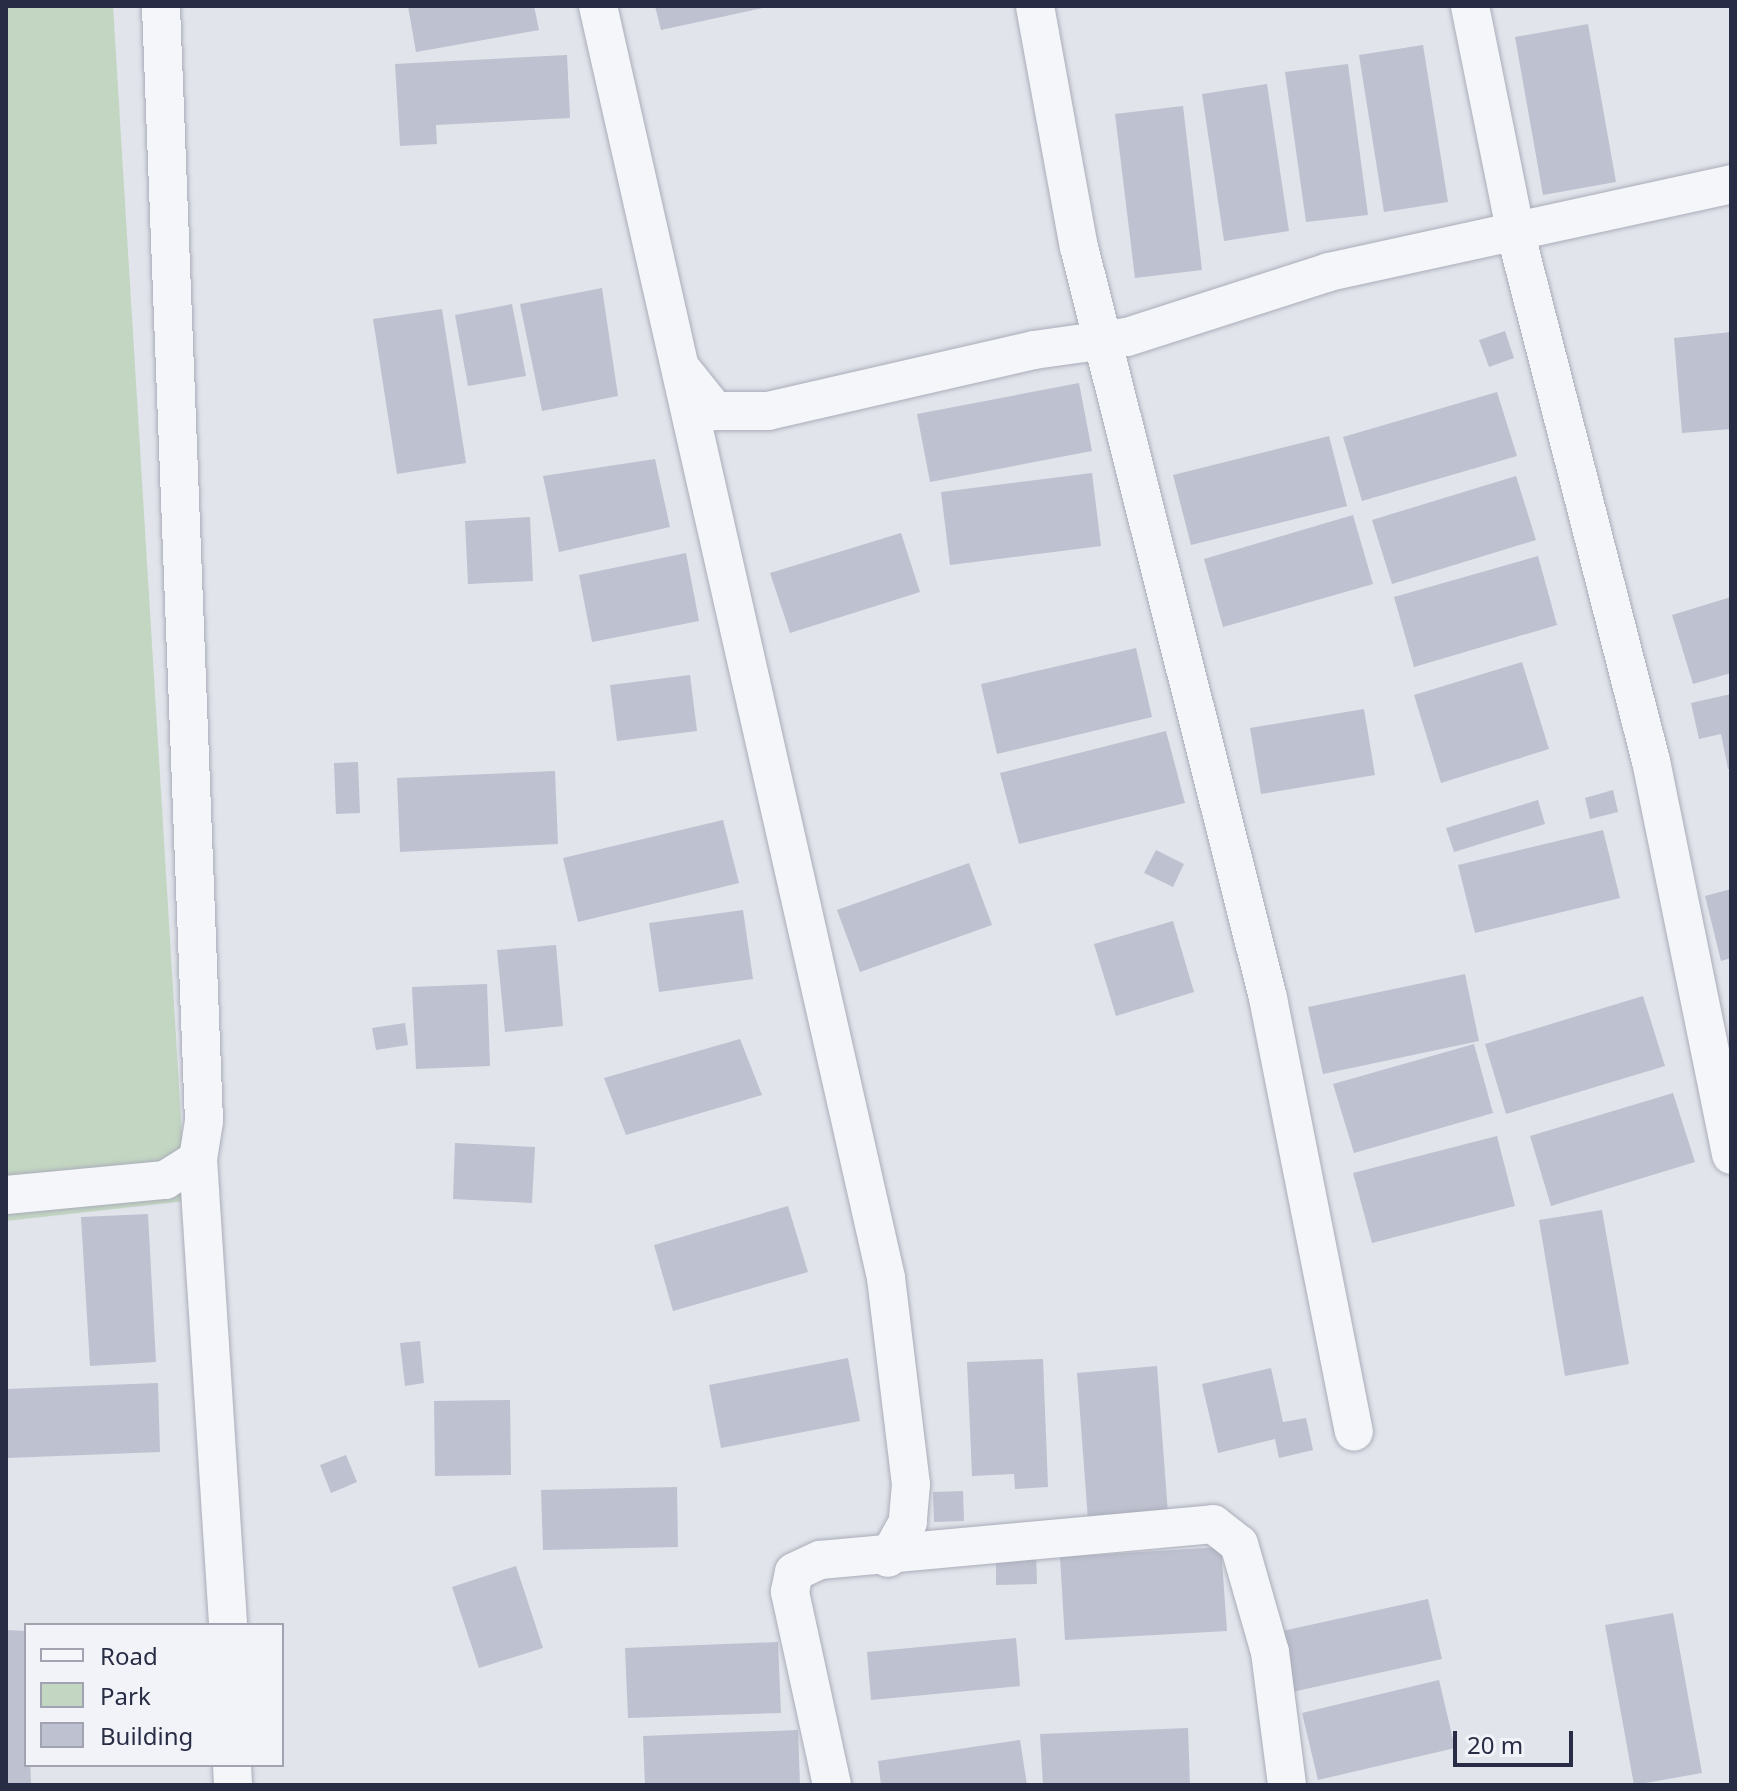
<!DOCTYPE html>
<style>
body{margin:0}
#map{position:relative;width:1737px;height:1791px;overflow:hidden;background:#e1e4eb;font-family:"Noto Sans",sans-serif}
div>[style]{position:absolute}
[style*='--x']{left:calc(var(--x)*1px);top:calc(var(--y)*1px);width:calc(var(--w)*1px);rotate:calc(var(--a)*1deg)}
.green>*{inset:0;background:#c3d6c2}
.building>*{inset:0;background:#bec1cf}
.roads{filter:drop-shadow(0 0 2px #aaadb9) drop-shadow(0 0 2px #aaadb9)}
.minor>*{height:38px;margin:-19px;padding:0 19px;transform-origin:19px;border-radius:19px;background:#f5f6f9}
span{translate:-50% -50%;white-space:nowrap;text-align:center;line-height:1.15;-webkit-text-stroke:7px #f1f3f8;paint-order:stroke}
.frame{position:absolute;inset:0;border:8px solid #282d45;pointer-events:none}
.legend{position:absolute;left:24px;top:1623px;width:260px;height:144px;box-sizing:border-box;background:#f1f3f8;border:2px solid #a1a4b0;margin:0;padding:10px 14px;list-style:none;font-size:24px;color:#282d45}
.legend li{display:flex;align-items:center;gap:16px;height:40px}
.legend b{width:40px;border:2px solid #a1a4b0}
.scale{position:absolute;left:1453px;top:1731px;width:120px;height:36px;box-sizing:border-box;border:4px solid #282d45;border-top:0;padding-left:10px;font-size:24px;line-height:28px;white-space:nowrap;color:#282d45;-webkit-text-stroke:6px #f1f3f8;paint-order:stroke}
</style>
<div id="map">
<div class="green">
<i style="clip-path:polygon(6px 6px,113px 6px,186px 1201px,6px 1221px)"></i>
</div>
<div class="building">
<i style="clip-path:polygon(408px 6px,534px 6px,539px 30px,416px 52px)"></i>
<i style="clip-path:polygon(655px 6px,768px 6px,768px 7px,661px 30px)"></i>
<i style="clip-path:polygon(1588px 24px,1616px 182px,1543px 195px,1515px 37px)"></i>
<i style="clip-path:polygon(1423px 45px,1448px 202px,1384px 212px,1359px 55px)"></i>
<i style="clip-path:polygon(567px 55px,570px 118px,436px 125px,437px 144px,400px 146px,395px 64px)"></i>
<i style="clip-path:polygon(1348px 64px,1368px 215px,1306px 222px,1285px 72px)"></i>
<i style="clip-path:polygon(1267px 84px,1289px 231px,1224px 241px,1202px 94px)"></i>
<i style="clip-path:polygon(1183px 106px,1202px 270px,1135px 278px,1115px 114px)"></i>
<i style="clip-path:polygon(602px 288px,618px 396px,542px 411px,520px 304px)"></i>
<i style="clip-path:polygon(512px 304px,526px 376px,468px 386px,455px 315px)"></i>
<i style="clip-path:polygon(442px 309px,466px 463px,397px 474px,373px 319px)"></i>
<i style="clip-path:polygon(1505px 331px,1514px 358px,1489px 367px,1479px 340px)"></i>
<i style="clip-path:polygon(1731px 332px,1731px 429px,1682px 433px,1674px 338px)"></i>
<i style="clip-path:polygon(1079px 383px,1092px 451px,930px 482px,917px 414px)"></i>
<i style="clip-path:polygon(1497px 392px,1517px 456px,1362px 501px,1343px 437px)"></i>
<i style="clip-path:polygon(1329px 436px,1347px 506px,1191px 545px,1173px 475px)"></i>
<i style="clip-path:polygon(655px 459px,670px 527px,559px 552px,543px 476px)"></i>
<i style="clip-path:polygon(1092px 473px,1101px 546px,950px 565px,941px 492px)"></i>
<i style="clip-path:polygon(1516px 476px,1536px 540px,1392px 584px,1372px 520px)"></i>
<i style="clip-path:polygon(1353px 515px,1373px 584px,1223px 627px,1204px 559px)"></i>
<i style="clip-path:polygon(530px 517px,533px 581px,468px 584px,465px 521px)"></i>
<i style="clip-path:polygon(901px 533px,920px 592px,790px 633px,770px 573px)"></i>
<i style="clip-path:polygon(686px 553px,699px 621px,592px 642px,579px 575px)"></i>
<i style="clip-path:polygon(1538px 556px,1557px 625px,1414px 667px,1394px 597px)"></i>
<i style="clip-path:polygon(1731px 597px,1731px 673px,1693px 684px,1672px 615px)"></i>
<i style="clip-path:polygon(1136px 648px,1152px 717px,997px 754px,981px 684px)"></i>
<i style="clip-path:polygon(1522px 662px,1549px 749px,1441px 783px,1414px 695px)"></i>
<i style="clip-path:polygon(690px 675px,697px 731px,617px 741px,610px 685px)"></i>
<i style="clip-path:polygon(1731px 694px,1731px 769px,1728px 769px,1721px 734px,1699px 739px,1691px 703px)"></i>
<i style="clip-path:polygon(1364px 709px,1375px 775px,1261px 794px,1250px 728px)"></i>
<i style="clip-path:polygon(1166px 731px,1185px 803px,1019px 844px,1000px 773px)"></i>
<i style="clip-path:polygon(358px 762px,360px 813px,336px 814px,334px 763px)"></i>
<i style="clip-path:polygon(555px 771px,558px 844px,400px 852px,397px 778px)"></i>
<i style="clip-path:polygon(1613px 790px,1618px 812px,1590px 819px,1585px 798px)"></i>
<i style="clip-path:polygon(1538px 800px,1545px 824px,1454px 852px,1446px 828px)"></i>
<i style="clip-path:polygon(723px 820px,739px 883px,578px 922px,563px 858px)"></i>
<i style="clip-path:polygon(1603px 830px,1620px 898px,1475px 933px,1458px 865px)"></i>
<i style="clip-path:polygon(1156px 850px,1184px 864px,1173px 887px,1144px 873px)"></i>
<i style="clip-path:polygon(969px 863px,992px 925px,860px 972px,837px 910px)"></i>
<i style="clip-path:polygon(1731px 889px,1731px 958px,1721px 961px,1705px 896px)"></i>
<i style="clip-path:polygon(743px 910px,753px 979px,659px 992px,649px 923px)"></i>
<i style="clip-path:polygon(1173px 921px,1194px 992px,1116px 1016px,1094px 944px)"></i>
<i style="clip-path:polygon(556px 945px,563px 1026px,505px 1032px,497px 950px)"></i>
<i style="clip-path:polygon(1465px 974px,1479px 1041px,1323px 1074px,1308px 1007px)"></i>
<i style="clip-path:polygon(487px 984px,490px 1066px,416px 1069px,412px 987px)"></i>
<i style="clip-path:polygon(1643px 996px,1665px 1066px,1506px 1114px,1485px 1044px)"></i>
<i style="clip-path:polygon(405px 1023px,408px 1045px,376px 1050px,372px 1028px)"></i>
<i style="clip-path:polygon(740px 1039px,762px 1095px,626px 1135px,604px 1078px)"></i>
<i style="clip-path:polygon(1474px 1044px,1493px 1113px,1354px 1153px,1333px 1084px)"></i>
<i style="clip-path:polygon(1673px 1093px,1695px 1162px,1551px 1206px,1530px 1136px)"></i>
<i style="clip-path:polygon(1497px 1136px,1515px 1206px,1372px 1243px,1353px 1173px)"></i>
<i style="clip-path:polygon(455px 1143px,535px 1147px,532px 1203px,453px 1199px)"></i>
<i style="clip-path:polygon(788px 1206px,808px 1272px,673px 1311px,654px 1245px)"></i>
<i style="clip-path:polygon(1602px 1210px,1629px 1364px,1565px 1376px,1539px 1220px)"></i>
<i style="clip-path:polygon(148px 1214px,156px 1362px,90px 1366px,81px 1217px)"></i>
<i style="clip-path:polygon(420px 1341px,424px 1383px,405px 1386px,400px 1343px)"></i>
<i style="clip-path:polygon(848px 1358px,860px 1421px,721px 1448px,709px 1385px)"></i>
<i style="clip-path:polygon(1043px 1359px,1048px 1487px,1015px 1489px,1014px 1474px,972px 1476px,967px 1362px)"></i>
<i style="clip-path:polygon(1157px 1366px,1168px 1514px,1088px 1520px,1077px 1373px)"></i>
<i style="clip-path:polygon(1271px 1368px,1283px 1422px,1306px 1418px,1313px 1450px,1279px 1458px,1275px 1439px,1218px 1453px,1202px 1384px)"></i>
<i style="clip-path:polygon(158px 1383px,160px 1452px,7px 1458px,6px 1389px)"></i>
<i style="clip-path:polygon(510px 1400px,511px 1475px,435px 1476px,434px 1401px)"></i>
<i style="clip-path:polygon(346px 1455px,357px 1482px,331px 1493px,320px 1465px)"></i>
<i style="clip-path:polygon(677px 1487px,678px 1547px,543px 1550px,541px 1490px)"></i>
<i style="clip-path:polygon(963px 1491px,964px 1521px,934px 1522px,933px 1492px)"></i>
<i style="clip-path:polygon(1221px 1547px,1227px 1631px,1065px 1640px,1060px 1557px)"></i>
<i style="clip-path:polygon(1036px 1553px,1037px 1584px,996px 1585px,996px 1555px)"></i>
<i style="clip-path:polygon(516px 1566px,543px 1648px,479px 1668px,452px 1587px)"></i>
<i style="clip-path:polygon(1428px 1599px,1442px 1659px,1292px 1692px,1278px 1632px)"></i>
<i style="clip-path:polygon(1673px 1613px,1702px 1773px,1634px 1785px,1605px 1625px)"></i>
<i style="clip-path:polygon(6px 1630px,26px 1631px,31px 1785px,6px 1785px)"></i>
<i style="clip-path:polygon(1016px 1638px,1020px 1686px,871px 1700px,867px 1652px)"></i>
<i style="clip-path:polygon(778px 1642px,781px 1713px,628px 1718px,625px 1648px)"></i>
<i style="clip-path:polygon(1439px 1680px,1455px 1748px,1318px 1780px,1302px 1713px)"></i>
<i style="clip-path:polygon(1188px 1728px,1190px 1785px,1043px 1785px,1040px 1734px)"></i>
<i style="clip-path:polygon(798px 1730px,800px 1785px,645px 1785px,643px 1736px)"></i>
<i style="clip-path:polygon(1020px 1740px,1027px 1785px,881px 1785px,878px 1761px)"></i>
</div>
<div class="roads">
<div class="minor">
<i style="--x:598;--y:6;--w:1304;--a:77.24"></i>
<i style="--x:886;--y:1278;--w:208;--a:83.1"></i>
<i style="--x:911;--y:1484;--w:38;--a:95"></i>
<i style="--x:908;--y:1522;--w:41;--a:119.1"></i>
<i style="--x:1035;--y:6;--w:245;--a:79.7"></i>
<i style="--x:1079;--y:247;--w:774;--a:75.87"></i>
<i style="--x:1268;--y:998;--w:442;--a:78.8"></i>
<i style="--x:1470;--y:6;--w:234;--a:78.6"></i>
<i style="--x:1516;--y:235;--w:543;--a:75.61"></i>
<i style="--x:1651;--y:761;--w:402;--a:78.5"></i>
<i style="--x:684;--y:372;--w:50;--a:51.5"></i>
<i style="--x:715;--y:411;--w:53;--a:0"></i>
<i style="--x:768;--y:411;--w:273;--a:-12.9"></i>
<i style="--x:1034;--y:350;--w:94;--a:-8"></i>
<i style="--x:1127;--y:337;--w:212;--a:-17.8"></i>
<i style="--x:1329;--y:272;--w:412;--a:-12.3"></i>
<i style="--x:198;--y:1159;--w:467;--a:86.3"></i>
<i style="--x:6;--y:1195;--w:160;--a:-5.4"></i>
<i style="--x:165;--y:1180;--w:39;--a:-32"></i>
<i style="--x:198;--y:1159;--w:38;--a:-81"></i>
<i style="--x:204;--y:1121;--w:1116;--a:-92.21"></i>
<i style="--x:232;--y:1765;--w:20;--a:87"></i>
<i style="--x:832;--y:1785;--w:198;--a:-102.3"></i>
<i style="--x:790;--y:1592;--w:20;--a:-79"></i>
<i style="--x:794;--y:1572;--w:29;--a:-25"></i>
<i style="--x:820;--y:1560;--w:395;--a:-5.2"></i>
<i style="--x:1213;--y:1524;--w:33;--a:38"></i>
<i style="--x:1239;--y:1544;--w:112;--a:74"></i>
<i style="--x:1270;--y:1652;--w:134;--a:82.7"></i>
</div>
</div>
<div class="frame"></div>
<ul class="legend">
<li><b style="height:10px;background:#f5f6f9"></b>Road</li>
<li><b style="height:22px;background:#c3d6c2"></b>Park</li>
<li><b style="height:22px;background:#bec1cf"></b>Building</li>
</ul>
<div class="scale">20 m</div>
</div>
